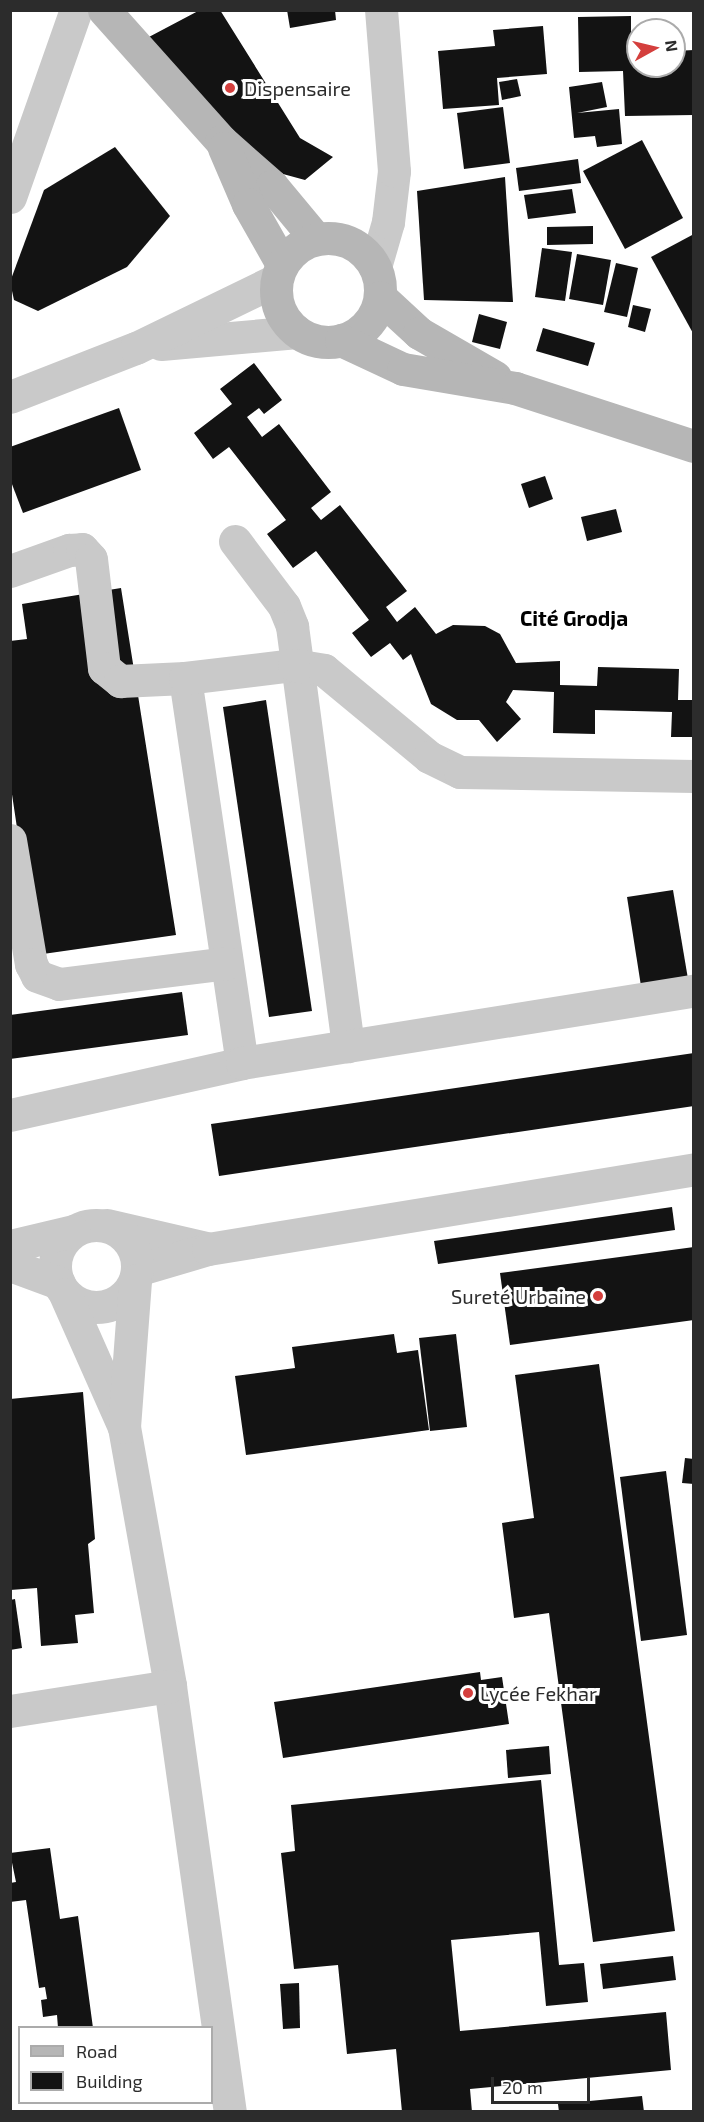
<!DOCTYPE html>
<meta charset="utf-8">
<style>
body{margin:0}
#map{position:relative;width:704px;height:2122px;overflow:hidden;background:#fff;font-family:"Exo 2",sans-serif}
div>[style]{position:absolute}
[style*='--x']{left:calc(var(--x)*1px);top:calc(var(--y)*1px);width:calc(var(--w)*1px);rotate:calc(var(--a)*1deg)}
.building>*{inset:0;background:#131313}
.minor>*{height:33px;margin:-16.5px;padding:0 16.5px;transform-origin:16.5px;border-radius:16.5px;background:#c9c9c9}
.tertiary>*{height:33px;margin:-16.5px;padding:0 16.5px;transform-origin:16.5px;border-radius:16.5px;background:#c9c9c9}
.tertiary>.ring{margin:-16.5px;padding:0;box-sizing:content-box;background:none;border:33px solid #c9c9c9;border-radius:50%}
.secondary>*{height:33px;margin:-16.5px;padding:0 16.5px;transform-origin:16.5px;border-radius:16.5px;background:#b6b6b6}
.secondary>.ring{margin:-16.5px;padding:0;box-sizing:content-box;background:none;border:33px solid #b6b6b6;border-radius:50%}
.dots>*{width:16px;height:16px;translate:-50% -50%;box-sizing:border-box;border:3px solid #fff;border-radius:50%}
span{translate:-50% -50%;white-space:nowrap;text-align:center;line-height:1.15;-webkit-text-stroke:6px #fff;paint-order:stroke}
.poi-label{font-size:20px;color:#2c2c2c}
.left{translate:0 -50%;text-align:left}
.right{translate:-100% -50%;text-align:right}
.neighbourhood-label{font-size:21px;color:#000;font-weight:700}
.frame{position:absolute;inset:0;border:12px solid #2c2c2c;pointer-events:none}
.legend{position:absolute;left:18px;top:2026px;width:195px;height:78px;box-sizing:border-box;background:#fff;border:2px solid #ababab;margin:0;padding:8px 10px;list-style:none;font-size:18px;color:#2c2c2c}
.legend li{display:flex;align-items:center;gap:12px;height:30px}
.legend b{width:30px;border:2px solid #ababab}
.north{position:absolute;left:626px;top:18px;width:60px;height:60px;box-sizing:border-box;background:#fff;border:2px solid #ababab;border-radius:50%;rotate:82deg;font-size:16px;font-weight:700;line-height:24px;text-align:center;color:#2c2c2c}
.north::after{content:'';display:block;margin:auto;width:21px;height:27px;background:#d43f3d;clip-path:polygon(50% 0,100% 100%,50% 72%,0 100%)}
.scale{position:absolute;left:491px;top:2077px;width:99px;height:27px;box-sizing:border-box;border:3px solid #2c2c2c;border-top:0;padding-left:8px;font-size:18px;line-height:21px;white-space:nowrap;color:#2c2c2c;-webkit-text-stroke:4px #fff;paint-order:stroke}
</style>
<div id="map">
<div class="building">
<i style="clip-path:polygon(200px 10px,220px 10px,300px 138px,333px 157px,305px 180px,261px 168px,147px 38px)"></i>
<i style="clip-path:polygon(287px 10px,335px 10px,336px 20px,290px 28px)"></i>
<i style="clip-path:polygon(631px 16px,631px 52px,638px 52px,638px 66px,674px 66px,674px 51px,694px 50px,694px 115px,625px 116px,623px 71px,579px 72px,578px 17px)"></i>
<i style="clip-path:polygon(543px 26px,547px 74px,497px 78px,499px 105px,443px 109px,438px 51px,495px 46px,493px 30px)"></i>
<i style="clip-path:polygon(517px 79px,521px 96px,502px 100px,499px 82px)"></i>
<i style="clip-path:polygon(602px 82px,607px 107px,577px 113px,619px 109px,622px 144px,597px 147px,595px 136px,574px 138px,569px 87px)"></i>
<i style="clip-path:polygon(503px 107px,510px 163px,464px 169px,457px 113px)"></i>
<i style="clip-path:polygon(642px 140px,683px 218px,625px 249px,583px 171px)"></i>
<i style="clip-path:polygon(115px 147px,170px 216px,127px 267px,38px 311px,14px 300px,10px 282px,44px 190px)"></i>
<i style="clip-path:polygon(578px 159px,581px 183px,519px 191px,516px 168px)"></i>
<i style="clip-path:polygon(505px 177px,513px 302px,424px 300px,417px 191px)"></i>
<i style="clip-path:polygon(572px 189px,576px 213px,528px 219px,524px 195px)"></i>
<i style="clip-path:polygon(593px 226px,593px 244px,547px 245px,547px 227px)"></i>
<i style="clip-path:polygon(694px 234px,694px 335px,651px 257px)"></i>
<i style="clip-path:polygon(542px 248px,572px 252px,565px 301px,535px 297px)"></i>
<i style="clip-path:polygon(577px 254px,611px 260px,603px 305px,569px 299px)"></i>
<i style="clip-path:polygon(616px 263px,638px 268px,627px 317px,604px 312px)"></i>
<i style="clip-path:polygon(633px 305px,651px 309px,645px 332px,628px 327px)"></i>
<i style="clip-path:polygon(479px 314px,507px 322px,500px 349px,472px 342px)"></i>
<i style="clip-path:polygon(543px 328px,595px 343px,588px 366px,536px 351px)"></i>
<i style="clip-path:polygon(254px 363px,282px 400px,264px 414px,259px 408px,247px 417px,262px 437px,279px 424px,331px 492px,311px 508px,321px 520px,340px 505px,407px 591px,386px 607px,397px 622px,415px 607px,436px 634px,453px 625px,485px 626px,500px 634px,516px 663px,560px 661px,560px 685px,597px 686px,598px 667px,679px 669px,678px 700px,694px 700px,694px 737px,671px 737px,672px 712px,595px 710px,595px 734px,553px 733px,554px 692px,513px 690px,506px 702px,521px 719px,497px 742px,479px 720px,457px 720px,431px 704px,411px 654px,403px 660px,390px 643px,371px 657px,352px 633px,369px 620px,316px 551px,293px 568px,267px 534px,286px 520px,229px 447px,213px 459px,194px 433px,232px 404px,220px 389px)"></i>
<i style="clip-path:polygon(119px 408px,141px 470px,23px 513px,10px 479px,10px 447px)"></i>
<i style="clip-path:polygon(545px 476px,553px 499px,529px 508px,521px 484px)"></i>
<i style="clip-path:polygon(616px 509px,622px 532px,587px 541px,581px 517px)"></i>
<i style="clip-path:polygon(121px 588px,176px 935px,36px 955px,10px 781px,10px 641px,27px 639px,22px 604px)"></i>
<i style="clip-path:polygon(266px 700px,312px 1011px,269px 1017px,223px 707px)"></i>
<i style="clip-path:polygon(673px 890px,688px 979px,641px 986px,627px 897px)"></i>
<i style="clip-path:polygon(182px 992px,188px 1035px,10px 1059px,10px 1015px)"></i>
<i style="clip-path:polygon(694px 1053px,694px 1106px,219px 1176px,211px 1124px)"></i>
<i style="clip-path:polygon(672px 1207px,675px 1230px,438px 1264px,434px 1241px)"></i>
<i style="clip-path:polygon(694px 1247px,694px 1320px,510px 1345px,500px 1273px)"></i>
<i style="clip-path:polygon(394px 1334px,397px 1353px,418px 1350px,429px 1430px,246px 1455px,235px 1376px,295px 1368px,292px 1347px)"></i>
<i style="clip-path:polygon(456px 1334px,467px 1427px,430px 1431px,419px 1338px)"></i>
<i style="clip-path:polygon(599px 1364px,675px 1931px,593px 1942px,549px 1613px,514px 1618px,502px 1523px,534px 1518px,515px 1375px)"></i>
<i style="clip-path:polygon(83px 1392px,95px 1539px,88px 1544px,94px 1613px,75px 1615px,78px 1643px,41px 1646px,37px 1588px,10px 1590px,10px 1399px)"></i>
<i style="clip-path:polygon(685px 1458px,694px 1459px,694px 1484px,682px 1483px)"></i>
<i style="clip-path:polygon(666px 1471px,687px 1635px,641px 1641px,620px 1477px)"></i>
<i style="clip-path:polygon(15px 1599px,22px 1648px,10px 1650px,10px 1600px)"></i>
<i style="clip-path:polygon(480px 1672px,481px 1680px,502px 1677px,509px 1724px,283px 1758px,274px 1702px)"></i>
<i style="clip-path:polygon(549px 1746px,551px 1774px,508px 1778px,506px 1750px)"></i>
<i style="clip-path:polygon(541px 1780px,559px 1965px,584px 1963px,588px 2002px,546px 2006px,539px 1932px,451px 1940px,460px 2031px,666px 2012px,671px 2070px,470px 2089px,472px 2112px,402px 2112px,396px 2049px,347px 2054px,338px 1965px,294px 1969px,281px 1853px,295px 1851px,291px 1805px)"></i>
<i style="clip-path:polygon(50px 1848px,60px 1919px,78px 1916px,93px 2028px,58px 2028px,57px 2015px,43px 2017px,41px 2000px,47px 1999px,45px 1987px,39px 1988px,26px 1900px,10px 1902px,10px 1883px,16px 1882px,10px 1853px)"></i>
<i style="clip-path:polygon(673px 1956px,676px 1980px,603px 1989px,600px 1964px)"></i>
<i style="clip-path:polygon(299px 1983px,300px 2028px,283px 2029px,280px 1984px)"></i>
<i style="clip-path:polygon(642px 2096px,644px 2112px,559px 2112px,558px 2104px)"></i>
</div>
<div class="minor">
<i style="--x:10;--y:197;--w:198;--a:-70.6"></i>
<i style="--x:375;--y:267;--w:47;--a:-73.9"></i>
<i style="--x:388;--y:222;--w:51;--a:-83.3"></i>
<i style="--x:394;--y:171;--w:162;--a:-94.6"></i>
<i style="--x:235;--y:541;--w:81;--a:53"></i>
<i style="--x:284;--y:606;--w:22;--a:68"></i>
<i style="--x:292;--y:626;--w:424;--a:82.4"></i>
<i style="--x:10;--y:571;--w:63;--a:-19.6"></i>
<i style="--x:69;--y:550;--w:13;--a:-4"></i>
<i style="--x:82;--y:549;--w:13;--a:48"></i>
<i style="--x:91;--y:559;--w:110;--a:83.2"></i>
<i style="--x:104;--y:668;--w:21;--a:39"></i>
<i style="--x:120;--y:681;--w:65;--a:-2.6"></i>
<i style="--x:185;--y:678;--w:389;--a:81.6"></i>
<i style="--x:185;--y:678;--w:110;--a:-6.8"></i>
<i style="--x:294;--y:665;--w:30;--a:9"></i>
<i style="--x:324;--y:670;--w:136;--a:39.6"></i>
<i style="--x:429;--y:757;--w:34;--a:26"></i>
<i style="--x:460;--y:772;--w:234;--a:1"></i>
<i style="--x:10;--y:840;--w:126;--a:80.4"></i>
<i style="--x:31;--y:964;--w:13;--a:63"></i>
<i style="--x:37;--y:976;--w:23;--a:20"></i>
<i style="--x:59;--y:984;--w:169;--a:-7.1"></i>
<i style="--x:10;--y:1115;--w:238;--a:-12.6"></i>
<i style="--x:242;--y:1063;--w:458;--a:-9.1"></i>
<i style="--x:107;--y:1225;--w:102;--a:13.1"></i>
<i style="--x:137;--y:1270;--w:74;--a:-16.5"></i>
<i style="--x:208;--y:1249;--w:493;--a:-9.3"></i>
</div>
<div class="tertiary">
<i style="--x:161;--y:344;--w:137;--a:-5"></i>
<i style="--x:10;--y:397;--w:135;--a:-21.3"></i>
<i style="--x:136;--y:348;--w:156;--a:-25.9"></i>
<i class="ring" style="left:55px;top:1225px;width:49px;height:49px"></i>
<i style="--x:10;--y:1246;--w:65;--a:-13.4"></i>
<i style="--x:10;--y:1265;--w:52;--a:20.2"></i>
<i style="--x:65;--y:1294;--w:145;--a:66.1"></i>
<i style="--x:124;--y:1427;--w:263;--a:79.9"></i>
<i style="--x:170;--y:1686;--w:430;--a:82"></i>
<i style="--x:124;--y:1427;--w:147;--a:-85.7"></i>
<i style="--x:10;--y:1711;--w:162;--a:-8.9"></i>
</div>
<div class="secondary">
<i style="--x:104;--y:10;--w:176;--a:48.2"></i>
<i style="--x:221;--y:141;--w:68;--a:41.4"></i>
<i style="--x:272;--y:186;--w:69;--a:50.3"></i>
<i style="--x:224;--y:148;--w:61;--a:66.8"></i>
<i style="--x:248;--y:204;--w:69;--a:60.5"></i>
<i class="ring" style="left:276px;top:238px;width:71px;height:71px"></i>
<i style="--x:380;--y:297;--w:53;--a:42.7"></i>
<i style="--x:419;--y:333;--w:88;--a:30.1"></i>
<i style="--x:341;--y:340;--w:68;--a:25.1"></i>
<i style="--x:403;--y:369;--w:114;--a:9.6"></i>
<i style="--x:515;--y:388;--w:188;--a:18"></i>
</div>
<div class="dots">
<i style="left:230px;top:88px;background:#d43f3d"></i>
<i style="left:598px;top:1296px;background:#d43f3d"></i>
<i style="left:468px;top:1693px;background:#d43f3d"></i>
</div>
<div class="poi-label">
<span class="left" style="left:244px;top:88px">Dispensaire</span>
<span class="right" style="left:586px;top:1296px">Sureté Urbaine</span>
<span class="left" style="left:480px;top:1693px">Lycée Fekhar</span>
</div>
<div class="neighbourhood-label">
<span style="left:574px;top:618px">Cité Grodja</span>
</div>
<div class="frame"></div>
<ul class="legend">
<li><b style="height:8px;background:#b6b6b6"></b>Road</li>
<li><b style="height:16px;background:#131313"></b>Building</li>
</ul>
<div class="north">N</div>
<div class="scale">20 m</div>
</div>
